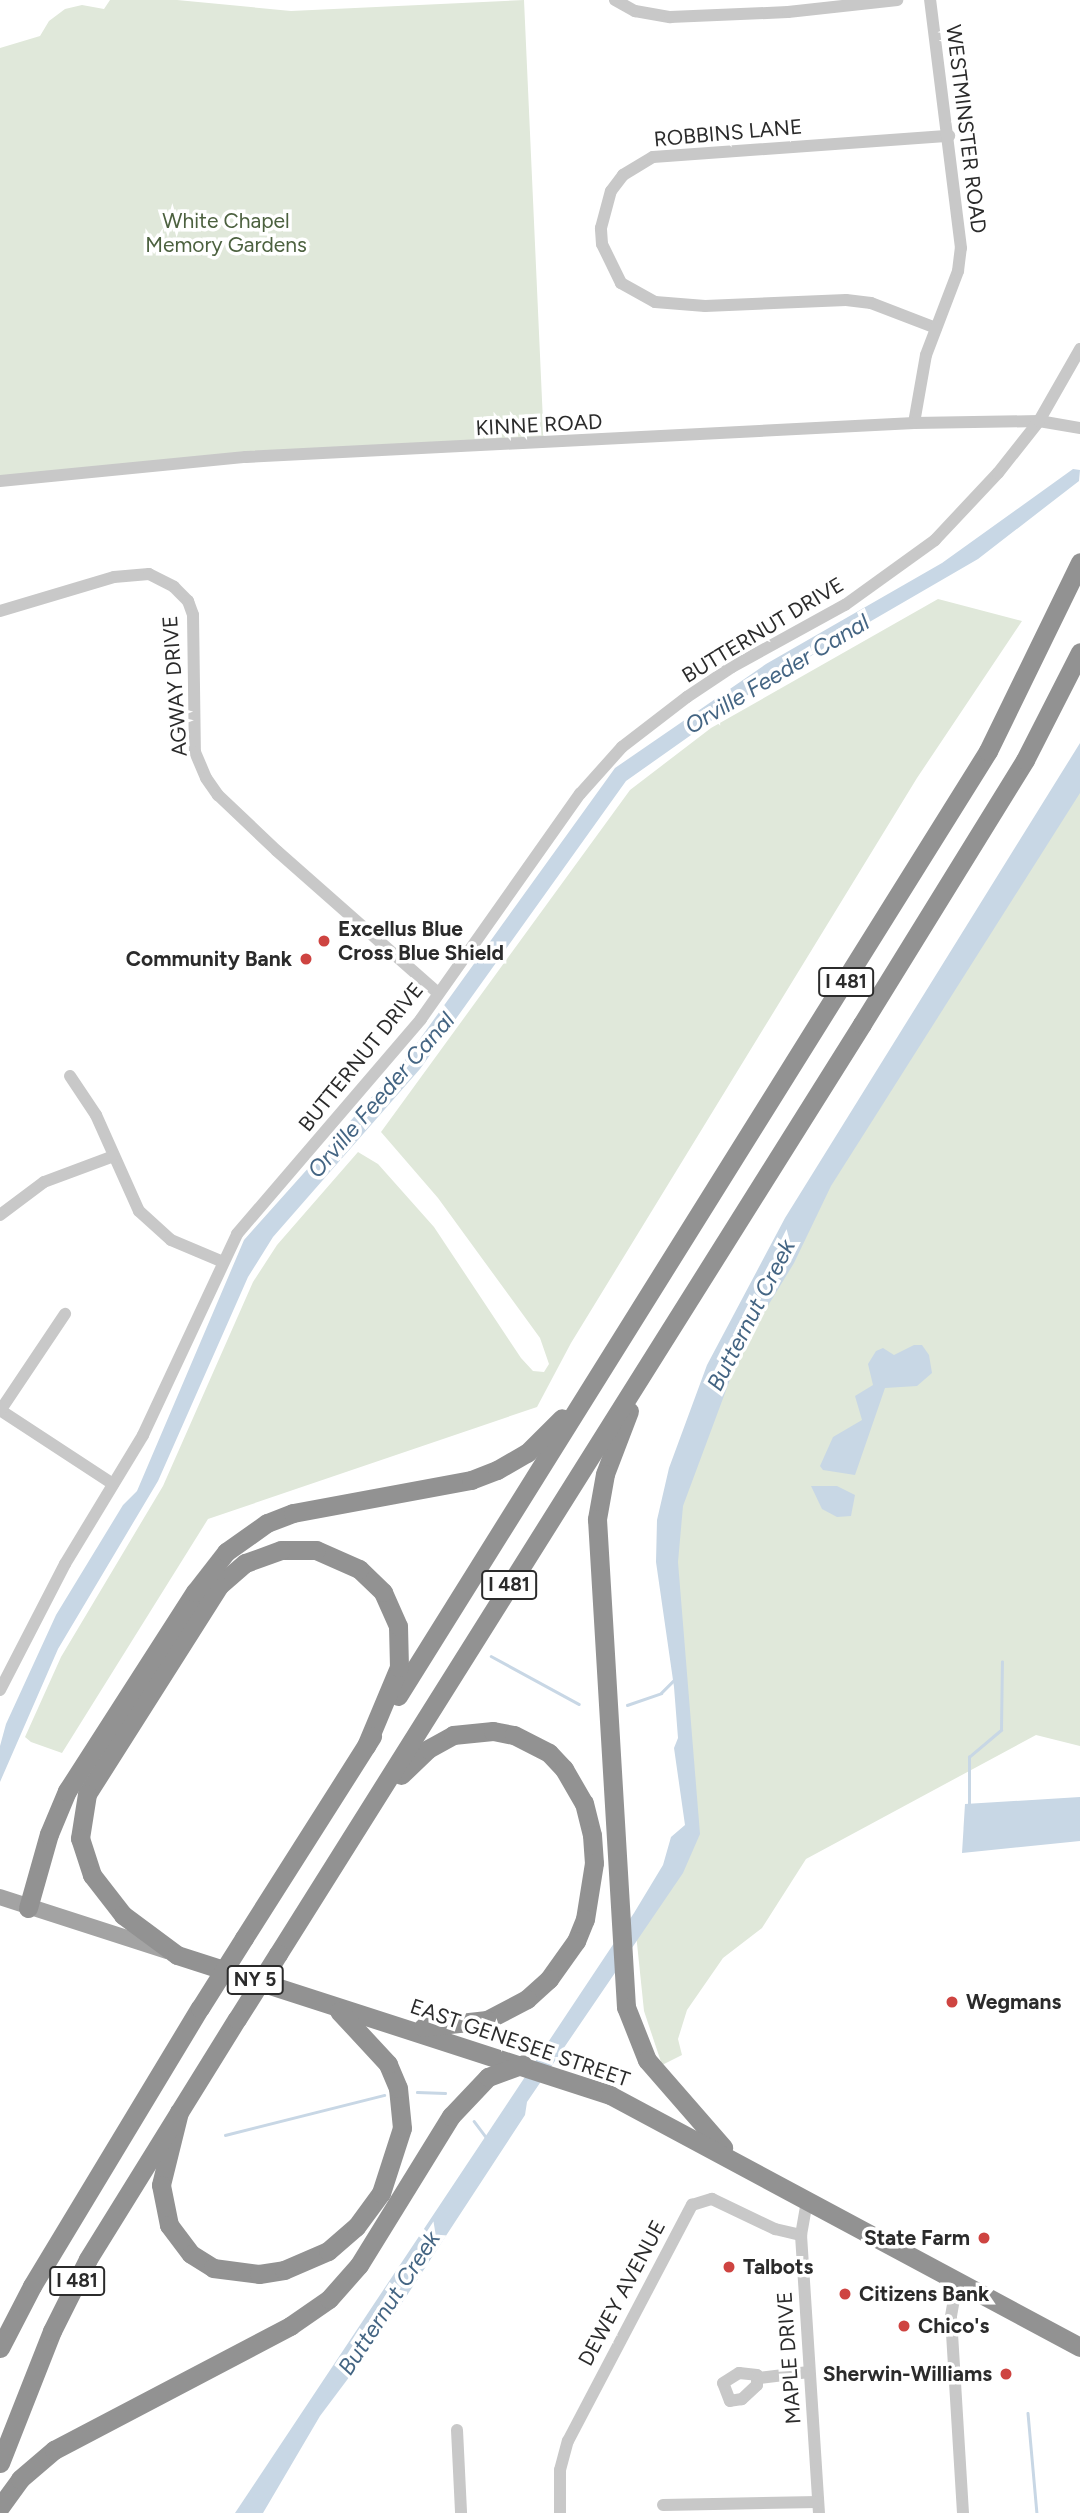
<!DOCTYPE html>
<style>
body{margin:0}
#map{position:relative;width:1080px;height:2513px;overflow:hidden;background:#fff;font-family:Figtree,sans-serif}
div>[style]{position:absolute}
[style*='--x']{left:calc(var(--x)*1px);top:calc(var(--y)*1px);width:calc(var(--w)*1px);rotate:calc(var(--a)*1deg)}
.green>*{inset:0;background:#e0e8da}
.water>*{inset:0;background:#c8d7e5}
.stream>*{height:2.5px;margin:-1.25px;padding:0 1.25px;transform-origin:1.25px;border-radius:1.25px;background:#c8d7e5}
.minor>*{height:12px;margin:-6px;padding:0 6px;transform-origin:6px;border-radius:6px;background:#c8c8c8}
.major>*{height:16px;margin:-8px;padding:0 8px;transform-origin:8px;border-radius:8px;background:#a3a3a3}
.highway>*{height:19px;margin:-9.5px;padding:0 9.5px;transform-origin:9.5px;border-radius:9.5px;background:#929292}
.highway-bridge>*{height:19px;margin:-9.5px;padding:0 9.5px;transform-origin:9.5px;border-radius:9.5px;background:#929292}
.dots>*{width:19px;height:19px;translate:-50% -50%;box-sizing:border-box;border:4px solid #fff;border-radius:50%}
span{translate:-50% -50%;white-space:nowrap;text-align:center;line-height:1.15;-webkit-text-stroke:7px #fff;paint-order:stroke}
.shield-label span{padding:2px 5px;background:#fff;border:2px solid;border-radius:5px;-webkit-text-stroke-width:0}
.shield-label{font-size:19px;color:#2b2b2b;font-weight:700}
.street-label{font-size:21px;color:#2b2b2b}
.park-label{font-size:21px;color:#4c613f}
.poi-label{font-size:21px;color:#2b2b2b;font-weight:700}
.left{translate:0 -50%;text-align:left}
.right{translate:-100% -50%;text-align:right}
.water-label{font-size:23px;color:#446583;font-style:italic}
</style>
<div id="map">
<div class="green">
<i style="clip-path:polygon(110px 0,177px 0,291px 11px,524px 0,544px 444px,246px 457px,0 481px,0 48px,40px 36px,49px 21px,65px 9px,82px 5px,104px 9px)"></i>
<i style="clip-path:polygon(938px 599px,1022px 621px,917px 778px,571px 1343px,537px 1407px,208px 1519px,62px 1753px,31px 1742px,25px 1737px,61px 1657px,163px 1486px,253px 1282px,277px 1245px,358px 1152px,378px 1164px,434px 1227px,521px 1358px,533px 1371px,544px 1372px,549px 1364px,540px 1338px,438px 1198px,381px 1132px,630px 790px,711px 728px)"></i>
<i style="clip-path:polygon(1080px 762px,1080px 1746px,1036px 1735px,806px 1859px,762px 1928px,723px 1958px,687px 2010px,678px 2039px,682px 2055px,662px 2065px,644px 2011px,635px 1924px,692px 1818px,669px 1529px,718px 1371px)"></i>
</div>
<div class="water">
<i style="clip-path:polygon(1073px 469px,1080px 470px,1079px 481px,978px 559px,766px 682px,626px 781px,420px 1069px,273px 1237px,248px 1277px,158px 1481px,58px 1649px,0 1782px,0 1746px,6px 1724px,56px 1615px,123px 1505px,137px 1491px,244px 1240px,404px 1061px,615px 768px,766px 664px,942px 563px)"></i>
<i style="clip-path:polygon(1080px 743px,1080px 793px,831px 1186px,794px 1263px,741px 1350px,683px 1506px,678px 1562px,700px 1834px,683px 1873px,527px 2102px,525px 2115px,383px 2332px,320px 2416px,263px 2513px,235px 2513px,634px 1913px,663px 1865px,671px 1837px,685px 1825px,674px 1748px,678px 1738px,674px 1687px,656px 1562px,657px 1520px,669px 1468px,707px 1365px,785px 1218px)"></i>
<i style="clip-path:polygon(914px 1345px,922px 1345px,929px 1355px,932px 1373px,917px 1386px,885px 1388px,855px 1475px,823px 1470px,820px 1466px,833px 1437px,862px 1420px,855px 1396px,873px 1385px,868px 1364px,876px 1351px,883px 1348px,894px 1355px)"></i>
<i style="clip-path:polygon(811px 1486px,837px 1486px,855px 1495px,851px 1516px,837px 1517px,822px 1509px)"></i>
<i style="clip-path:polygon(1080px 1797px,1080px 1841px,962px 1853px,965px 1804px)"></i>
</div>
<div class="stream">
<i style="--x:491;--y:1656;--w:100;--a:28.6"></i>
<i style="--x:627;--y:1705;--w:36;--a:-19"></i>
<i style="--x:661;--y:1693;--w:20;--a:-45"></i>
<i style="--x:969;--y:1804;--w:47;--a:-90"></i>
<i style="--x:969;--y:1757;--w:42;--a:-40.2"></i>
<i style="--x:1001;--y:1730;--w:68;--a:-89.2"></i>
<i style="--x:417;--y:2092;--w:28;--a:2"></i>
<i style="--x:474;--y:2121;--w:21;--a:53"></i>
<i style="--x:225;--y:2135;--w:164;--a:-14.1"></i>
<i style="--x:1028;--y:2413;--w:100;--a:84.9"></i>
</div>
<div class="minor">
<i style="--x:615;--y:0;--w:23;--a:29"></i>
<i style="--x:635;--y:11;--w:36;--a:10"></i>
<i style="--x:670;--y:17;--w:118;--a:-2.4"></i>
<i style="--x:788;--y:12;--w:110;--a:-6.3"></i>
<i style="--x:936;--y:328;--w:70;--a:-159"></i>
<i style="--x:871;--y:303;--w:25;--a:-173"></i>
<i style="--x:846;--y:300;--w:141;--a:177.6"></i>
<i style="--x:705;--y:306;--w:50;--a:-175.4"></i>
<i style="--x:655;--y:302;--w:39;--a:-151"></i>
<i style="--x:621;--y:283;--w:43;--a:-116"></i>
<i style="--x:602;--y:244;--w:16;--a:-94"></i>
<i style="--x:601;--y:228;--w:38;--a:-75"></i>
<i style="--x:611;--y:191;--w:20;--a:-53"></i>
<i style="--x:623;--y:175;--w:35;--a:-31"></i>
<i style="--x:653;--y:157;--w:297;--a:-4.1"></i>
<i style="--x:914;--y:423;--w:69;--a:-80"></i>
<i style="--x:926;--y:355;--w:90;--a:-69.1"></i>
<i style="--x:958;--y:271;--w:23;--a:-83"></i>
<i style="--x:961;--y:248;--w:250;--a:-97.1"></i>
<i style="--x:0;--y:481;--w:247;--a:-5.6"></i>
<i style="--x:246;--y:457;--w:669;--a:-2.91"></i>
<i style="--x:914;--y:423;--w:125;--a:-0.9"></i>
<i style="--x:1039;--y:421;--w:42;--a:9.7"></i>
<i style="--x:0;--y:611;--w:119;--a:-16.6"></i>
<i style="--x:114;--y:577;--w:35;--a:-5"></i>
<i style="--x:149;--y:574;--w:28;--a:27"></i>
<i style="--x:174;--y:587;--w:20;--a:45"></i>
<i style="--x:188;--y:601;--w:15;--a:70"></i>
<i style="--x:193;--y:615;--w:137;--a:89.2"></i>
<i style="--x:195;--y:752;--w:28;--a:67"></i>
<i style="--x:206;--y:778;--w:21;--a:55"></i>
<i style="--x:218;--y:795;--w:81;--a:43.5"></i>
<i style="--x:277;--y:851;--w:215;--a:41.4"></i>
<i style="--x:70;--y:1076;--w:47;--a:56.3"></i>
<i style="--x:96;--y:1115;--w:105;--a:65.9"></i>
<i style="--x:139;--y:1211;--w:43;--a:42.2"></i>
<i style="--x:171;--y:1240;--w:56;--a:22.9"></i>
<i style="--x:0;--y:1215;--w:55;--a:-36.9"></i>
<i style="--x:44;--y:1182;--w:72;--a:-20.5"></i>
<i style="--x:0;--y:1410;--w:135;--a:33.2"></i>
<i style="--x:0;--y:1411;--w:117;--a:-56.2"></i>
<i style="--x:0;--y:1690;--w:142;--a:-62.7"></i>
<i style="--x:65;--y:1564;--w:151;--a:-58.8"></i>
<i style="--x:143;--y:1435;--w:222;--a:-64.9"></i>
<i style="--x:237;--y:1234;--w:283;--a:-49.4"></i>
<i style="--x:421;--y:1019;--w:276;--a:-54.8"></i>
<i style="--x:580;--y:794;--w:63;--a:-48.2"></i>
<i style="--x:622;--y:747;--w:82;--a:-37.6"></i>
<i style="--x:687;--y:697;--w:54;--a:-33.7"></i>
<i style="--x:732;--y:667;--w:129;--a:-28.8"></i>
<i style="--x:845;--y:605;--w:111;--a:-35.8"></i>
<i style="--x:935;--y:540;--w:92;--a:-46.8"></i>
<i style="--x:998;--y:473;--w:66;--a:-51.7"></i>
<i style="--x:1039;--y:421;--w:83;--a:-60.3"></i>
<i style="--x:807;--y:2201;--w:35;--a:100"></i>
<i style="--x:801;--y:2235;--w:279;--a:86.3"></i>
<i style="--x:957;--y:2282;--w:36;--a:100"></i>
<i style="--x:951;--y:2317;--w:196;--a:86.5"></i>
<i style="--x:739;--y:2373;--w:18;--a:6"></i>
<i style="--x:757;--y:2375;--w:10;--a:90"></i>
<i style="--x:757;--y:2385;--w:21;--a:137"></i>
<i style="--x:742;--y:2399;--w:12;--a:171"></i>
<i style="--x:730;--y:2401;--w:19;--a:-111"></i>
<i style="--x:723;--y:2383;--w:19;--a:-32"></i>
<i style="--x:759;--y:2378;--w:50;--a:-6.8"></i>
<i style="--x:457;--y:2430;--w:83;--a:87.2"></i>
<i style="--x:663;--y:2505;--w:155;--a:-1.1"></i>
<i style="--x:560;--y:2513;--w:43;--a:-90"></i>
<i style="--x:560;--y:2470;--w:30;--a:-75"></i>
<i style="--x:568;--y:2441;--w:267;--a:-62.3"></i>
<i style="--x:692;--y:2205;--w:21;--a:-17"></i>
<i style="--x:712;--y:2199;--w:70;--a:25.5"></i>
<i style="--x:775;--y:2229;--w:27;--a:13"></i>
</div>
<div class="major">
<i style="--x:0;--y:1897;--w:176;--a:17.9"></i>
</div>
<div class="highway">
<i style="--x:629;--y:1411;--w:67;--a:110.9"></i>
<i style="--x:605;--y:1474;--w:46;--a:100.1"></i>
<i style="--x:597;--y:1519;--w:489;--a:86.6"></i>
<i style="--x:626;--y:2007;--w:57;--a:68.4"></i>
<i style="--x:647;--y:2060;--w:116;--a:48.9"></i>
<i style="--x:398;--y:1696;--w:1114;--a:-58.02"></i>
<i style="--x:988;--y:751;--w:210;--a:-64"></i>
<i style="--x:366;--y:1746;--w:86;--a:-67.3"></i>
<i style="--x:399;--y:1667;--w:41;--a:-91.4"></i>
<i style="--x:398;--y:1626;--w:37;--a:-114"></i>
<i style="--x:383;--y:1592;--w:33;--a:-136"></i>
<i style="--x:359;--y:1569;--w:47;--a:-156.2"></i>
<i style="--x:316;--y:1550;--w:35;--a:180"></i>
<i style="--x:281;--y:1550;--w:38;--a:160"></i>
<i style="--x:245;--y:1563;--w:35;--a:139"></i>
<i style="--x:219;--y:1586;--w:246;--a:122.4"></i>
<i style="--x:87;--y:1794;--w:45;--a:99"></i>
<i style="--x:80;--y:1838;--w:39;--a:72"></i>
<i style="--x:92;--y:1875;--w:51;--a:52.2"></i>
<i style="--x:123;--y:1915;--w:67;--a:36.5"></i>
<i style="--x:177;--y:1955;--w:455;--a:17.9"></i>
<i style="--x:610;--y:2095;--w:533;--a:28.2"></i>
<i style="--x:401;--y:1775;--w:37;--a:-44"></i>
<i style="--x:428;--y:1749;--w:29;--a:-29"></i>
<i style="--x:453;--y:1735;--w:40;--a:-5.7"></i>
<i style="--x:493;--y:1731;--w:21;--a:11"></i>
<i style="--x:514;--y:1735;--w:39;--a:27"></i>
<i style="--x:549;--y:1753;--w:22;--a:47"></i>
<i style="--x:564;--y:1769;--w:39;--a:60"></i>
<i style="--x:584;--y:1803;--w:33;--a:76"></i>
<i style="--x:592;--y:1835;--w:28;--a:86"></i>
<i style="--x:594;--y:1863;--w:57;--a:99.1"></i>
<i style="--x:585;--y:1919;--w:24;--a:112"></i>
<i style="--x:576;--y:1941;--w:47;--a:125.4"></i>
<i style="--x:549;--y:1979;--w:30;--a:138"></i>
<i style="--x:527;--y:1999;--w:45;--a:152.3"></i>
<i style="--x:487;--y:2020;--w:64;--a:173.8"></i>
<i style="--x:28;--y:1908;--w:77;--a:-74.2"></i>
<i style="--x:49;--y:1834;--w:47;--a:-67.3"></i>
<i style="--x:67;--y:1791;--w:237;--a:-57.3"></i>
<i style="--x:195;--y:1592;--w:51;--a:-52.2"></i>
<i style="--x:226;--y:1552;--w:50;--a:-35.3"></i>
<i style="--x:267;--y:1523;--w:28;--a:-21"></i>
<i style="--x:293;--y:1513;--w:181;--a:-10.5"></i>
<i style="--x:471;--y:1480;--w:28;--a:-21"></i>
<i style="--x:497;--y:1470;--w:34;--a:-30"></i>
<i style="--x:527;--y:1453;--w:49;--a:-45"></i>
<i style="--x:244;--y:1938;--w:239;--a:-57.6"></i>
<i style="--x:278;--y:1954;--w:1098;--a:-57.87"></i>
<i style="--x:862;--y:1024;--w:310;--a:-58.3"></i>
<i style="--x:1025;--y:760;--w:121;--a:-63"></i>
<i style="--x:179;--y:2112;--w:75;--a:103.9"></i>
<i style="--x:161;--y:2185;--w:41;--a:78.7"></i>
<i style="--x:169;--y:2225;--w:36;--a:53"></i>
<i style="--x:191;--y:2254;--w:26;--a:32"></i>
<i style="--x:213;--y:2268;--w:46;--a:7.4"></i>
<i style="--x:259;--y:2274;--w:25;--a:-9"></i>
<i style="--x:284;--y:2270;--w:48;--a:-23.4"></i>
<i style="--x:328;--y:2251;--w:37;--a:-41"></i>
<i style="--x:356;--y:2227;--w:42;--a:-53.7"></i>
<i style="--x:381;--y:2193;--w:68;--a:-72.1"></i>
<i style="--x:402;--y:2128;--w:40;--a:-95.7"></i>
<i style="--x:398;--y:2088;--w:26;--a:-113"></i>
<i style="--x:388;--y:2064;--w:72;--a:-132.8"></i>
<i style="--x:0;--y:2348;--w:70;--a:-62.7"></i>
<i style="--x:32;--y:2286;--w:325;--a:-58.9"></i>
<i style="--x:0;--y:2463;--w:142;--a:-68.5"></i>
<i style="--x:52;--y:2331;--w:80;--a:-63.4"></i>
<i style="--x:88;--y:2259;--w:282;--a:-58.2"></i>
<i style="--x:0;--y:2507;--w:34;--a:-54"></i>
<i style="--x:20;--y:2479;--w:45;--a:-40.5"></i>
<i style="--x:54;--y:2450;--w:267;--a:-27.7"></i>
<i style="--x:290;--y:2326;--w:47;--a:-34.7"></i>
<i style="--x:329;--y:2299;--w:45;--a:-48.6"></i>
<i style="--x:359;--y:2265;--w:175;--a:-58.3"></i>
<i style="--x:451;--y:2116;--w:54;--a:-46.5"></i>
<i style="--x:488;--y:2077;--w:37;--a:-20"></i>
</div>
<div class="highway-bridge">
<i style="--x:200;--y:2008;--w:83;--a:-57.8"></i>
<i style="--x:237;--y:2019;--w:77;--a:-57.8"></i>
</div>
<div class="dots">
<i style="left:324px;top:941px;background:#ce4441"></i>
<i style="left:306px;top:959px;background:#ce4441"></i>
<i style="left:952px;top:2002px;background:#ce4441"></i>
<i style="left:984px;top:2238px;background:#ce4441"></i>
<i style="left:729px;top:2267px;background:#ce4441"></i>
<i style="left:845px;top:2294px;background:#ce4441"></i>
<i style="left:904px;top:2326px;background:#ce4441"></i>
<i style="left:1006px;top:2374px;background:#ce4441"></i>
</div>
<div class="shield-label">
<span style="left:846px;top:982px">I 481</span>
<span style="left:509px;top:1585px">I 481</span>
<span style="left:255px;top:1980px">NY 5</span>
<span style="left:77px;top:2281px">I 481</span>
</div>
<div class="street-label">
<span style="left:966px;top:129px;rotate:83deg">WESTMINSTER ROAD</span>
<span style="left:728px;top:133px;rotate:-5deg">ROBBINS LANE</span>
<span style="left:539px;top:425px;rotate:-3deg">KINNE ROAD</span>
<span style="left:763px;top:630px;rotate:-31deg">BUTTERNUT DRIVE</span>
<span style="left:175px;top:686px;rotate:-94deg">AGWAY DRIVE</span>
<span style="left:361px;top:1057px;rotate:-51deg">BUTTERNUT DRIVE</span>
<span style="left:520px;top:2043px;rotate:19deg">EAST GENESEE STREET</span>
<span style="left:622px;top:2293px;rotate:-62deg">DEWEY AVENUE</span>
<span style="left:789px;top:2358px;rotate:-94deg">MAPLE DRIVE</span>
</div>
<div class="park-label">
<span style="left:226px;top:233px">White Chapel<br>Memory Gardens</span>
</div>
<div class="poi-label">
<span class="left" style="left:338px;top:941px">Excellus Blue<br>Cross Blue Shield</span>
<span class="right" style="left:292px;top:959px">Community Bank</span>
<span class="left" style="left:966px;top:2002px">Wegmans</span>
<span class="right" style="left:970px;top:2238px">State Farm</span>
<span class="left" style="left:743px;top:2267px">Talbots</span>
<span class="left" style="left:859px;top:2294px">Citizens Bank</span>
<span class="left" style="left:918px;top:2326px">Chico's</span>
<span class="right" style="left:992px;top:2374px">Sherwin-Williams</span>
</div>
<div class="water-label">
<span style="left:777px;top:674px;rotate:-31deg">Orville Feeder Canal</span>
<span style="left:381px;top:1095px;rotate:-49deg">Orville Feeder Canal</span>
<span style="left:751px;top:1315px;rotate:-63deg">Butternut Creek</span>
<span style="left:389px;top:2303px;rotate:-57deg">Butternut Creek</span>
</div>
</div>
